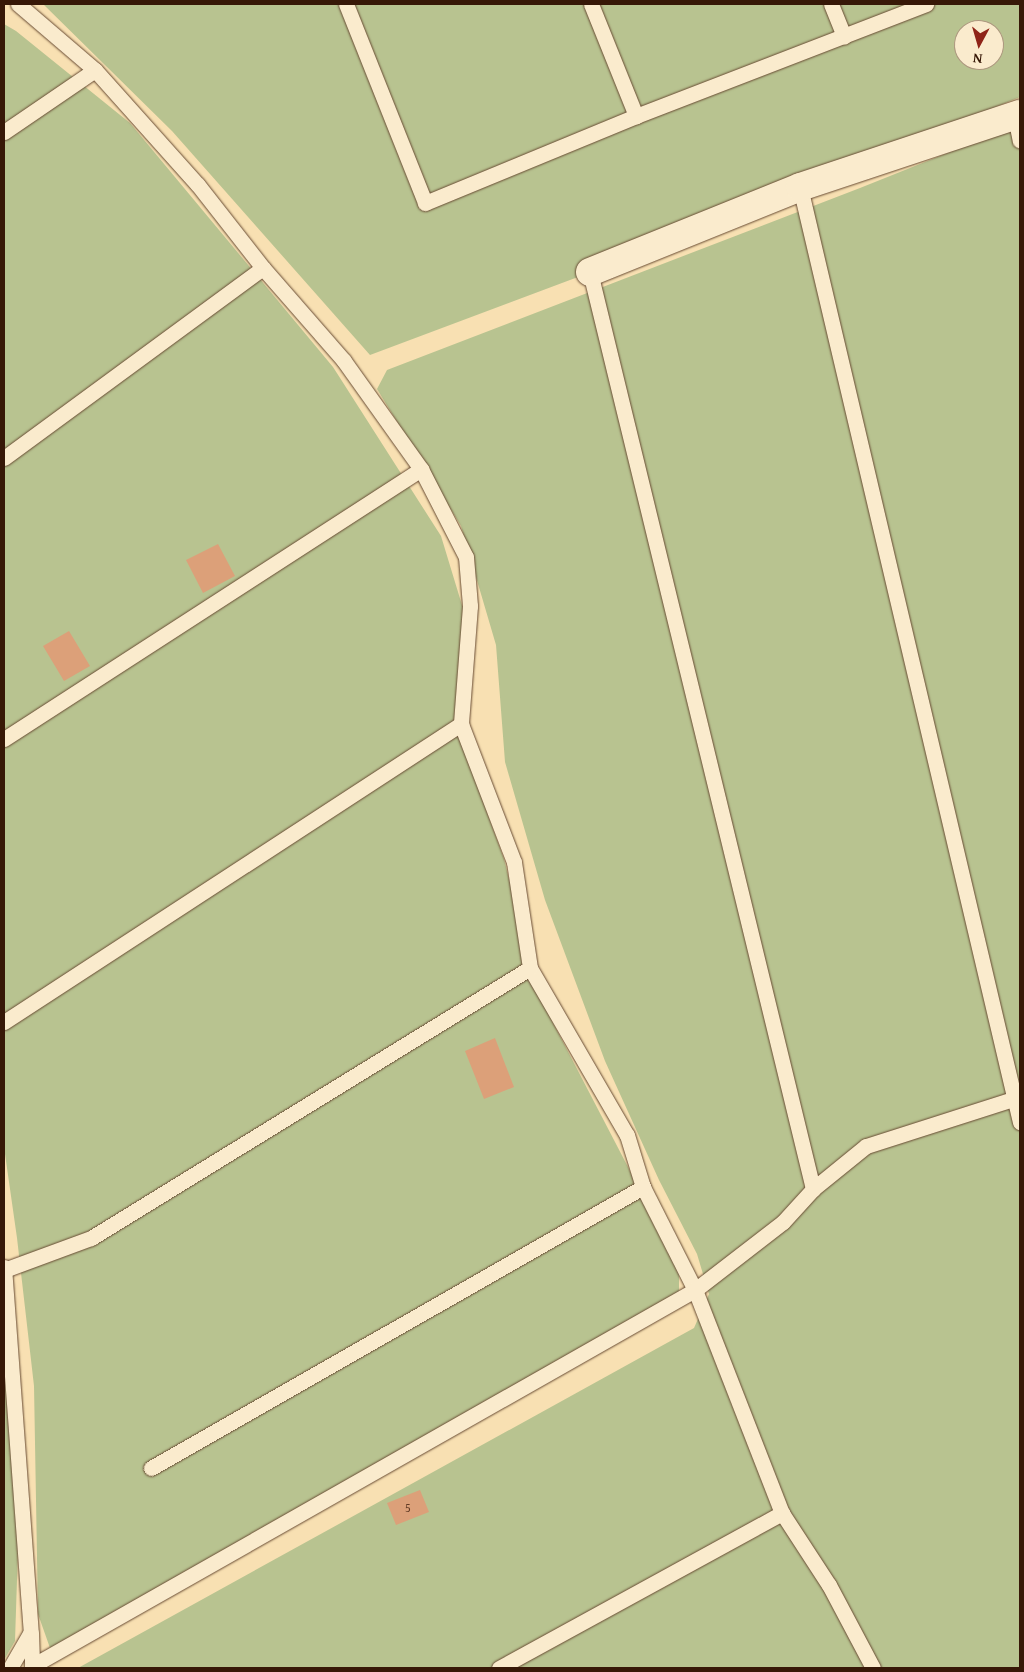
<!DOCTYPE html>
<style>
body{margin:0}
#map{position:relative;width:1024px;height:1672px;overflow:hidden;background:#f8e0b2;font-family:"Gentium Book Plus",serif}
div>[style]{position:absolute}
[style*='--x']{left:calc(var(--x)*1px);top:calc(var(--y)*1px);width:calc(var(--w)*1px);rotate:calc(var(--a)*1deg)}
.green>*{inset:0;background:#b8c390}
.building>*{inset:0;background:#dca079}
.roads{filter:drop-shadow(0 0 1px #674a32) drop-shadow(0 0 1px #674a32)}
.lane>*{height:15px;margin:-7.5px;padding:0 7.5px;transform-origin:7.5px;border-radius:7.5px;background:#faebcd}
.street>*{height:28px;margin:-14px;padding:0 14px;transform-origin:14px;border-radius:14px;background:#faebcd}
span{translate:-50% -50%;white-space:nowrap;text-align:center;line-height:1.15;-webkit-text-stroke:4.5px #faebcd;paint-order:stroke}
.number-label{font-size:12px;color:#603a24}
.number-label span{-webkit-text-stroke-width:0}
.frame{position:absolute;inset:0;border:5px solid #371807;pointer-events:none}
.north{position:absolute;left:954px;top:20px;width:50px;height:50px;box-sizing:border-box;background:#faebcd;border:1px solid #ac977e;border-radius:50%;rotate:186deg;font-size:14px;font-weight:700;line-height:20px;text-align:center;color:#371807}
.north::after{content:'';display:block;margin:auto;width:18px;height:22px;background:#8f2418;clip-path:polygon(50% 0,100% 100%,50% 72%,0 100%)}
</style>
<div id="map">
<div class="green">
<i style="clip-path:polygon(evenodd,43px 4px,1020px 4px,1020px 97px,666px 244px,370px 355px,172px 131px,43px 4px,964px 30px,994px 30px,994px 60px,964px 60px,964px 30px)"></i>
<i style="clip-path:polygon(4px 24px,16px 31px,130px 123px,333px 367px,441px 536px,465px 615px,459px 735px,504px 859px,537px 992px,628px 1167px,679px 1274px,679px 1298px,50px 1648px,38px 1614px,34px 1386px,17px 1238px,4px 1147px)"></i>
<i style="clip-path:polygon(1020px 124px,1020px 1668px,78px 1668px,694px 1328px,709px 1294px,697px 1254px,659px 1180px,605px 1061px,545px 900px,505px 762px,496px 645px,461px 526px,377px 389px,387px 370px,860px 188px)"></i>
<i style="clip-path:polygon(4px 1358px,18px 1549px,15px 1641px,4px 1660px)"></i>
</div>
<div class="building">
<i style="clip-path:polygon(218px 544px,235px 576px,203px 593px,186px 560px)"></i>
<i style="clip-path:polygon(69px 631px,90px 666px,64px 681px,43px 646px)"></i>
<i style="clip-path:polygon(495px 1038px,514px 1087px,484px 1099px,465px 1051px)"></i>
<i style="clip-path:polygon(420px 1490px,429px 1512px,396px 1525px,387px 1503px)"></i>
</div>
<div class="roads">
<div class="lane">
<i style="--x:18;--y:4;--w:101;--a:40.6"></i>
<i style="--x:95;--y:70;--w:154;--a:48.2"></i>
<i style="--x:198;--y:185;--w:105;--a:51.9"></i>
<i style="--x:263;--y:268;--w:123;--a:48.9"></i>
<i style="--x:344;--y:361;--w:133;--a:54.5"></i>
<i style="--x:421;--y:469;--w:99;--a:62.9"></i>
<i style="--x:466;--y:557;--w:49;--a:85.3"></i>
<i style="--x:470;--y:606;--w:118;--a:94.4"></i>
<i style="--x:461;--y:724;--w:148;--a:69"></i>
<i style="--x:514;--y:862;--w:107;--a:81.4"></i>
<i style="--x:530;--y:968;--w:193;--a:59.9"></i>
<i style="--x:627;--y:1135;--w:54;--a:72.9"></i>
<i style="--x:643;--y:1187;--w:115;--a:63.2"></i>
<i style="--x:695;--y:1290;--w:239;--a:68.7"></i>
<i style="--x:782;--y:1513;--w:86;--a:56.9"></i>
<i style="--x:829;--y:1585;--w:94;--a:62.1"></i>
<i style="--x:346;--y:4;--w:214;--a:68.3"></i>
<i style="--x:425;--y:203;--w:228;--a:-22.4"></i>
<i style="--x:636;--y:116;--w:311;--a:-21.1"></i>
<i style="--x:591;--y:4;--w:121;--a:68.1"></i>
<i style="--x:831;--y:4;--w:35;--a:68"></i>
<i style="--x:1015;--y:116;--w:25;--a:79"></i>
<i style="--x:4;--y:132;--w:110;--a:-34.3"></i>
<i style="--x:800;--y:187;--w:961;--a:76.76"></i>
<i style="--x:590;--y:272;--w:944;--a:76.33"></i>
<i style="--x:4;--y:458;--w:321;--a:-36.3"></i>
<i style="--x:4;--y:739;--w:497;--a:-32.9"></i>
<i style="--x:4;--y:1022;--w:546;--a:-33.11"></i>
<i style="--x:4;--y:1267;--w:367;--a:85.8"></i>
<i style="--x:31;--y:1633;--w:33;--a:88"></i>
<i style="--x:32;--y:1666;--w:762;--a:-29.56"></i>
<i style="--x:695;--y:1290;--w:111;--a:-37.7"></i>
<i style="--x:783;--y:1222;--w:45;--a:-47.7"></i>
<i style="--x:813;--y:1189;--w:68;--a:-39.1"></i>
<i style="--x:866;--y:1146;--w:162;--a:-17.7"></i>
<i style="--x:4;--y:1270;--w:93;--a:-20.2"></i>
<i style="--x:91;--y:1238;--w:515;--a:-31.59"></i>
<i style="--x:151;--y:1468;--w:567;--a:-29.73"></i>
<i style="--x:10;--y:1668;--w:39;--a:-60"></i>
<i style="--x:499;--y:1668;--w:323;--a:-28.7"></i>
</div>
<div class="street">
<i style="--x:590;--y:272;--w:227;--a:-22"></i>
<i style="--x:800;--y:187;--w:232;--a:-18.4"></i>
</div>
</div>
<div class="number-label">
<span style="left:408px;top:1508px">5</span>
</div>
<div class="frame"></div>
<div class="north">N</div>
</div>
